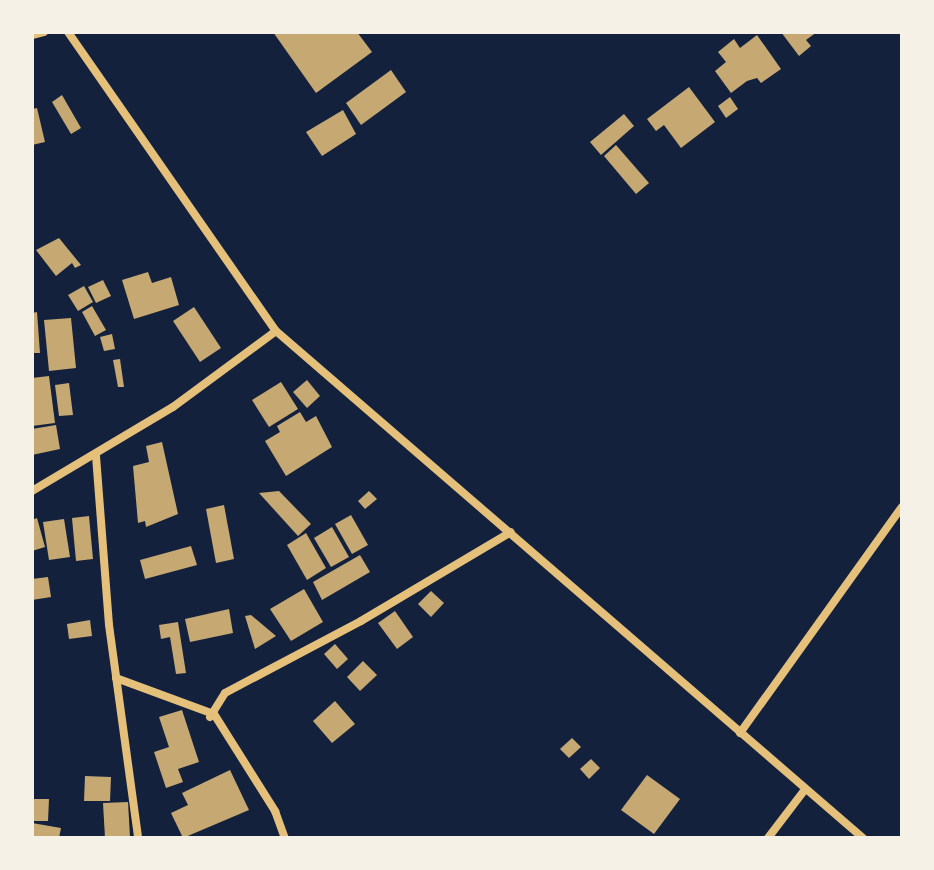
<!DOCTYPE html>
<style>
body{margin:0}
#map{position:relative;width:934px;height:870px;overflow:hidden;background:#14213d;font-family:Rubik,sans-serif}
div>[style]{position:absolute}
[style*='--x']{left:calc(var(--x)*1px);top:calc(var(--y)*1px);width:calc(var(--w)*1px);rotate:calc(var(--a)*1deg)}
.building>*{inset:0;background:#c6a872}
.minor>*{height:8px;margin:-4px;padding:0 4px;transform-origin:4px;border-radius:4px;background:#e5c07b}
span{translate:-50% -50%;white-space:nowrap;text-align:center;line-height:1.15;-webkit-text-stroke:8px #f6f1e7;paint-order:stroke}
.frame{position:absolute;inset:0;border:34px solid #f6f1e7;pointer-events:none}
</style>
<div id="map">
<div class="building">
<i style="clip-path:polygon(273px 32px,357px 32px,372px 52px,316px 93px)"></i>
<i style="clip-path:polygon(781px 32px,817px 32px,806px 40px,811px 46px,799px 56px)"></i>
<i style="clip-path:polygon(757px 35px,781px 69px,761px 83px,757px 78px,747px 81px,731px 93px,715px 71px,726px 62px,718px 52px,734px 39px,740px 48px)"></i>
<i style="clip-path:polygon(391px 70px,406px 92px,361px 125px,346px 103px)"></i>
<i style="clip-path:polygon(689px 87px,715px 122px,681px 148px,664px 125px,656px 131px,647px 119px)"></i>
<i style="clip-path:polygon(62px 95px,81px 128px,71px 134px,52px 102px)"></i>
<i style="clip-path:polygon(730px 97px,738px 109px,726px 118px,718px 106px)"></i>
<i style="clip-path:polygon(37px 108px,45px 142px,32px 145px,32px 109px)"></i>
<i style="clip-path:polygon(343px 110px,356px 134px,322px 156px,306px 132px)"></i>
<i style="clip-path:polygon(624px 114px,634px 126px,601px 155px,590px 142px)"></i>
<i style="clip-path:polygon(616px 145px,649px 183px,636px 194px,604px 156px)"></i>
<i style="clip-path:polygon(59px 238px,81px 265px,75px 268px,72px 263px,56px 276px,36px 250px)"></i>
<i style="clip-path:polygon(148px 272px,152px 283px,171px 277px,179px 305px,134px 319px,122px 280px)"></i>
<i style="clip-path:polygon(103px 280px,111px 296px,96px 303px,88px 287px)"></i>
<i style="clip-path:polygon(84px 286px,93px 302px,78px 311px,68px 295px)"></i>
<i style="clip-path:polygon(92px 306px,106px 330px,95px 336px,82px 312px)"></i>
<i style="clip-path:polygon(194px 307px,221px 348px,200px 362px,173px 321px)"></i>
<i style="clip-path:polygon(37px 312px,40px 353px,32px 353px,32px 313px)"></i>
<i style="clip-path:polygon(71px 318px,76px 368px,49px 371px,44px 320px)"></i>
<i style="clip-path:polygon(112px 334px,115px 349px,104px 351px,100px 337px)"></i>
<i style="clip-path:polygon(120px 359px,124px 387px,118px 387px,113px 360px)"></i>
<i style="clip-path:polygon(49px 376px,55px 423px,32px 426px,32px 378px)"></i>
<i style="clip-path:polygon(307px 380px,320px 396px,307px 408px,293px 392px)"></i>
<i style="clip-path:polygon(281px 382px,298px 409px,269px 427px,252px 400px)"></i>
<i style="clip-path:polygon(69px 383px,73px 415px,59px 416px,55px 385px)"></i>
<i style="clip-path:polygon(300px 412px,306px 422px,316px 416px,332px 447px,286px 476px,265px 441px,280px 432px,277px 426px)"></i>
<i style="clip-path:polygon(56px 425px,60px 449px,32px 455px,32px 429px)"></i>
<i style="clip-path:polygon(162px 442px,178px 514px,146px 527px,145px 521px,138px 523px,133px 466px,149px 462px,146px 446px)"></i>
<i style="clip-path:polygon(279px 491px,311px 524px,298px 536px,259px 493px)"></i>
<i style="clip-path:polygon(369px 491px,377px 499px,365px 509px,358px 501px)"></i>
<i style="clip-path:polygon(224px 505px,234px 559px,216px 563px,206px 509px)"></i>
<i style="clip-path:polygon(351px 515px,368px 545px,352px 554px,335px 524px)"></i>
<i style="clip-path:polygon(89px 516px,93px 559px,76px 561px,72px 518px)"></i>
<i style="clip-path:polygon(37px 518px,45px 547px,32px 551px,32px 520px)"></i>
<i style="clip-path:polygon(64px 519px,70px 557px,49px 560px,43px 522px)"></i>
<i style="clip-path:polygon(332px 527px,349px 557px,331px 567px,314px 538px)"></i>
<i style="clip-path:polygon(306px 533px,326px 568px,307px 580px,287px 545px)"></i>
<i style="clip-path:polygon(191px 546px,197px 565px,145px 579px,140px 560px)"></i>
<i style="clip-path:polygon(360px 555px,370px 572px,322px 600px,313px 582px)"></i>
<i style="clip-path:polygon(48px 577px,51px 597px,32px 600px,32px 579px)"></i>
<i style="clip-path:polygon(304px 589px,323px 622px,291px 641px,270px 609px)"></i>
<i style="clip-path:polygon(431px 591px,444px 603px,431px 617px,418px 604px)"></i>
<i style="clip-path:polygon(229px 609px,233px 633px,190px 642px,185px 619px)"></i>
<i style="clip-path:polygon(395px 611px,413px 637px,397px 649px,378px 623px)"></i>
<i style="clip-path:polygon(251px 615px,276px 636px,255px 649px,245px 616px)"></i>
<i style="clip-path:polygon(90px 620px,92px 636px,69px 639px,67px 624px)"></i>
<i style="clip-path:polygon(178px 622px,186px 673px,176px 674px,170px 637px,161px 639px,159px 625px)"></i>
<i style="clip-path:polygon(335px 644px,348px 659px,337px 669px,324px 654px)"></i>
<i style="clip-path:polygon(363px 661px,377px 675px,360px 691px,347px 677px)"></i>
<i style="clip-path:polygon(335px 701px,355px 724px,332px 743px,313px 721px)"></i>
<i style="clip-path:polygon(182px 710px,199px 762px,178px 769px,183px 782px,166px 788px,154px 752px,169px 747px,159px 717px)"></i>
<i style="clip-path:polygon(572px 738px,581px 747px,569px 758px,560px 749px)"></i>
<i style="clip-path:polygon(591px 759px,600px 768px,589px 779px,580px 769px)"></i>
<i style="clip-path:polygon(230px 770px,249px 810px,183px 838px,171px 813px,188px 805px,182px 793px)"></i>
<i style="clip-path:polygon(647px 775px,680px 799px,654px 834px,621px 810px)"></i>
<i style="clip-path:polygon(85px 776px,111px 777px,110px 801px,84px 801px)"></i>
<i style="clip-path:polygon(32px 799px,49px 799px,48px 821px,32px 821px)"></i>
<i style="clip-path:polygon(128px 802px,130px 837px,105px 838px,103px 803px)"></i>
<i style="clip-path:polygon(32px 823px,61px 828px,59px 838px,32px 838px)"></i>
</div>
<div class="minor">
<i style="--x:68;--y:32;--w:364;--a:55.2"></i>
<i style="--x:276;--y:331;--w:776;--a:40.82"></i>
<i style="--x:32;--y:35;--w:12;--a:-14"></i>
<i style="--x:96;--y:456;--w:169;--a:85.6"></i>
<i style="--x:109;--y:625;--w:215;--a:82.2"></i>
<i style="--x:32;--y:491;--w:164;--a:-30.8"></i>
<i style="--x:173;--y:407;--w:128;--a:-36.4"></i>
<i style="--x:116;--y:678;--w:104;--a:20.2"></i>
<i style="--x:214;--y:714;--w:115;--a:57.8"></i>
<i style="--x:275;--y:811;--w:29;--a:70"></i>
<i style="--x:210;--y:717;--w:28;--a:-58"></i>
<i style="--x:225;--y:693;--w:154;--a:-27.9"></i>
<i style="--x:361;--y:621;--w:174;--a:-30.7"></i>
<i style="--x:740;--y:733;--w:278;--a:-54.4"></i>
<i style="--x:768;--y:838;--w:58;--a:-52.7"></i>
</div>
<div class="frame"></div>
</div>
